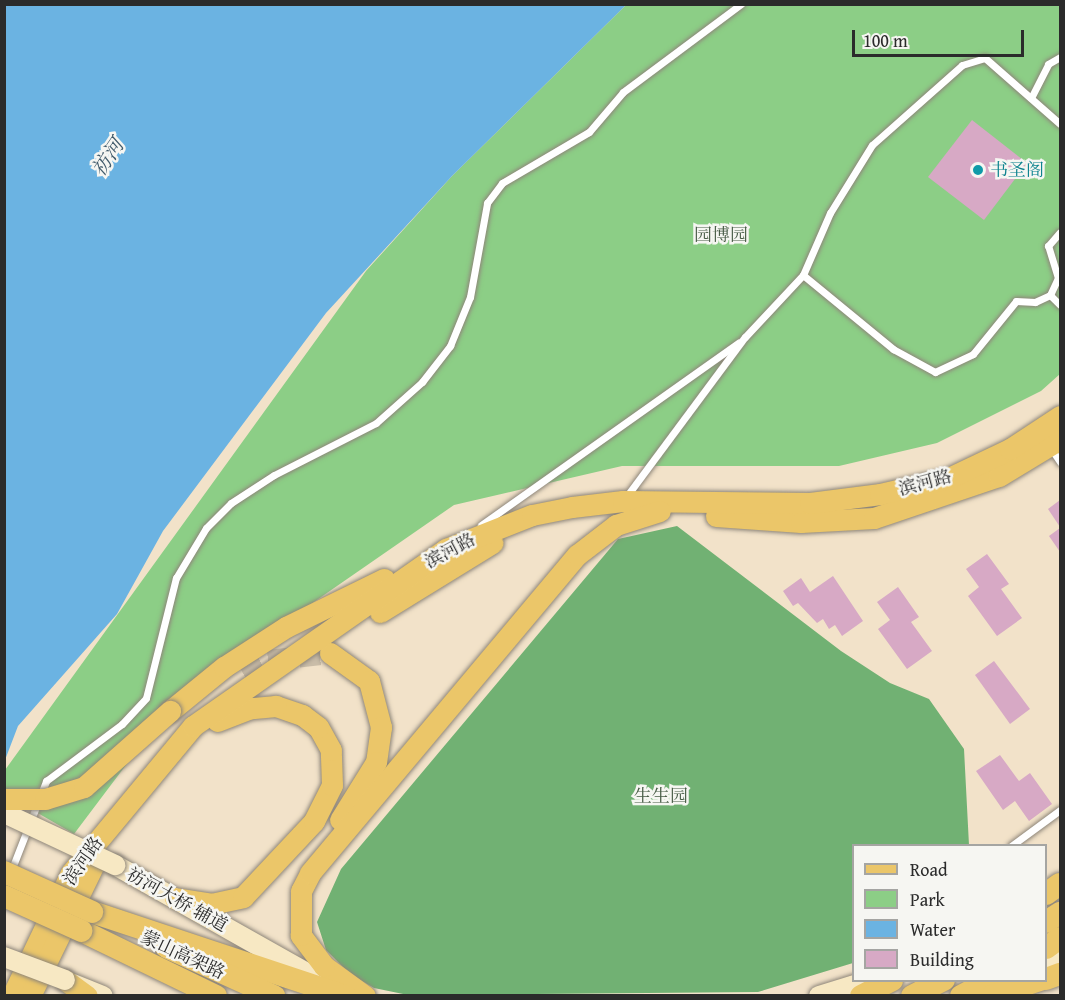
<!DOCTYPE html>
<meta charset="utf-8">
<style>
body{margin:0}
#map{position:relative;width:1065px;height:1000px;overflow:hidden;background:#f2e2c9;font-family:"Gentium Book Plus","Noto Serif SC",serif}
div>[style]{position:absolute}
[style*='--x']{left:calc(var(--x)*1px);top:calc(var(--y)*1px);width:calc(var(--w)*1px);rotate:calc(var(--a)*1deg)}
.green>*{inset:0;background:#8cce86}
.forest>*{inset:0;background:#71b173}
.water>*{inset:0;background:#6bb3e2}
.building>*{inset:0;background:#d7a9c5}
.primary-tunnel>*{height:21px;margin-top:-10.5px;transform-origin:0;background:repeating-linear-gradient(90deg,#cabda9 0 21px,transparent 0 31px)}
.roads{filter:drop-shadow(0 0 2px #8e867a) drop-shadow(0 0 2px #8e867a)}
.service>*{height:7px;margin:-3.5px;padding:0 3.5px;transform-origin:3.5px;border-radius:3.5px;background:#fff}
.secondary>*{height:20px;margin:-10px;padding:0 10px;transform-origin:10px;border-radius:10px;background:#f7e8c3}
.primary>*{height:21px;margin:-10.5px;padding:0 10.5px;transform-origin:10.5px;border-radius:10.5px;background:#ebc669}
.trunk>*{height:22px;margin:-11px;padding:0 11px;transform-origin:11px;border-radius:11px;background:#ebc669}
.bridges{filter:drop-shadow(0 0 2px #8e867a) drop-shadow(0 0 2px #8e867a)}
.secondary-bridge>*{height:20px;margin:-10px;padding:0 10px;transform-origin:10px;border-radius:10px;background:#f7e8c3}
.primary-bridge>*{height:21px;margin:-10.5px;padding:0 10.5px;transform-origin:10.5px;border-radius:10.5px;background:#ebc669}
.trunk-bridge>*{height:22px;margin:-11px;padding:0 11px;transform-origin:11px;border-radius:11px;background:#ebc669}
.dots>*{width:16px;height:16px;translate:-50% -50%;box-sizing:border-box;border:3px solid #f6f6f2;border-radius:50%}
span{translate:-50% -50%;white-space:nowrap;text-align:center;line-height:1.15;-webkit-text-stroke:5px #f6f6f2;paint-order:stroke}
.culture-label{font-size:18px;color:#0d838f}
.left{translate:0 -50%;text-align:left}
.park-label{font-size:18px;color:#485c46}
.street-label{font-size:18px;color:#2b2b2b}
.water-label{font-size:20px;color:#415b6b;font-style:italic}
.frame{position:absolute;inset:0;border:6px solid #2b2b2b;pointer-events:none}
.legend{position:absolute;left:852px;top:844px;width:195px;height:138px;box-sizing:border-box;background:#f6f6f2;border:2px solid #a5a5a2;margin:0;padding:8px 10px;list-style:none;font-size:18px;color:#2b2b2b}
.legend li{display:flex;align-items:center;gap:12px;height:30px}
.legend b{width:30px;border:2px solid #a5a5a2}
.scale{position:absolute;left:852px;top:30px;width:172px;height:27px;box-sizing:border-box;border:3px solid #2b2b2b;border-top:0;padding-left:8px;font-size:18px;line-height:21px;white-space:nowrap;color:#2b2b2b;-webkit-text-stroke:4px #f6f6f2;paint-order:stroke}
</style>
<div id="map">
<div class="green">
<i style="clip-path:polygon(626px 5px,1060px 5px,1060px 374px,1041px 391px,937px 443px,839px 466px,622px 466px,454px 505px,178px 696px,74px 834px,5px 794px,5px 770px,366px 271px,452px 176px)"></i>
</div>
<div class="forest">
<i style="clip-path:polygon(677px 526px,841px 651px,890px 683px,929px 699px,964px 749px,969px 845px,854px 846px,853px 963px,758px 992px,408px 995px,374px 988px,350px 974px,326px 950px,317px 922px,341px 869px,618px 539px)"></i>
</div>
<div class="water">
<i style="clip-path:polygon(5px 4px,626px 5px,452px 176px,326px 313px,163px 531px,117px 614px,18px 726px,5px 760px)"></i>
</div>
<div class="building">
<i style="clip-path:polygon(972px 120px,1027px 163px,984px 220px,928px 177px)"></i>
<i style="clip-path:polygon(1060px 500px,1060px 527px,1048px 509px)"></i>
<i style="clip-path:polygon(1060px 528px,1060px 552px,1049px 536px)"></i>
<i style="clip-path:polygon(987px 554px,1009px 584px,1001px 589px,1022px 618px,997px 636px,968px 596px,979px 587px,966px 569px)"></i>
<i style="clip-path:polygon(833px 576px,863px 621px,842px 636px,835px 625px,829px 629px,823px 619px,817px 623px,798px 603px,793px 606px,783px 591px,801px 578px,810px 592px)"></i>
<i style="clip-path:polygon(898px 587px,919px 617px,911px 622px,932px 651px,907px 669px,878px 629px,890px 620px,877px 602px)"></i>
<i style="clip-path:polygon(994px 661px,1030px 709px,1010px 724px,975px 675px)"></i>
<i style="clip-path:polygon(1000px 755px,1019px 781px,1030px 773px,1052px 804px,1029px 821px,1015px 801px,1003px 810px,976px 771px)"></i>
</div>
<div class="primary-tunnel">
<i style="--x:243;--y:673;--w:28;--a:-27"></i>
<i style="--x:268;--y:660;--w:62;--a:-6.4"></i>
</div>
<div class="roads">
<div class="service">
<i style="--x:1031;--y:98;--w:38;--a:-63"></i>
<i style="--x:1048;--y:64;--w:14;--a:-30"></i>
<i style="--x:803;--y:275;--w:117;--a:39.4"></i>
<i style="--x:893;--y:349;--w:48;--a:28.7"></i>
<i style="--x:935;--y:372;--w:42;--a:-25.3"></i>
<i style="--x:973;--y:354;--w:68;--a:-50.9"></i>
<i style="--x:1016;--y:301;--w:19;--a:3"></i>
<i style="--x:1035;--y:302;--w:17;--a:-25"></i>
<i style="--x:1050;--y:295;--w:19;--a:-65"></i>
<i style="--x:1058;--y:278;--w:34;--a:-107"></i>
<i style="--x:1048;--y:246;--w:18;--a:-49"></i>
<i style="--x:1050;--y:295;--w:14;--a:45"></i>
<i style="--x:1050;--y:447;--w:18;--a:56"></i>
<i style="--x:626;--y:497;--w:199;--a:-53.4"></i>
<i style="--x:745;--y:337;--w:85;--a:-46.9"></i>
<i style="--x:803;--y:275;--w:68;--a:-66.5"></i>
<i style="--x:830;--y:213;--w:80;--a:-58.3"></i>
<i style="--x:872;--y:145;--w:120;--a:-41.6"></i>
<i style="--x:962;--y:65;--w:24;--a:-17"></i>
<i style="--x:985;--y:58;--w:100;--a:41.3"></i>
<i style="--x:481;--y:525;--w:316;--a:-35.3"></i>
<i style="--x:1011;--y:846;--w:61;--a:-36.3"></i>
<i style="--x:11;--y:871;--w:97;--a:-68.7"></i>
<i style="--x:46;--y:781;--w:95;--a:-36.9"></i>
<i style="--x:122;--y:724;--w:35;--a:-47"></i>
<i style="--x:146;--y:698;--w:124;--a:-76"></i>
<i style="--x:176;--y:578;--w:58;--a:-59"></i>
<i style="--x:206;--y:528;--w:35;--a:-45"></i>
<i style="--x:231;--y:503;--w:51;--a:-33.1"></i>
<i style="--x:274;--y:475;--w:114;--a:-27"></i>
<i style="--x:376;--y:423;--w:62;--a:-41.7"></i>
<i style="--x:422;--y:382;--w:46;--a:-52.1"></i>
<i style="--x:450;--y:346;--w:53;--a:-67.8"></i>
<i style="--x:470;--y:297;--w:96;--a:-79.7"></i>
<i style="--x:487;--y:203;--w:25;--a:-53"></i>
<i style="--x:502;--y:183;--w:101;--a:-30.4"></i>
<i style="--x:589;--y:132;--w:52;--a:-49.6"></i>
<i style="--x:623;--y:92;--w:147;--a:-36.7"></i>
</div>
<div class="secondary">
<i style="--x:115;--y:865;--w:239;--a:29.4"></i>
<i style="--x:1046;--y:963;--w:16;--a:-30"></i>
<i style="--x:73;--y:984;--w:32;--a:22"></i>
<i style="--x:819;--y:996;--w:54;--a:-17.1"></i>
</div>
<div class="primary">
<i style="--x:716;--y:516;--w:85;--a:4"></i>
<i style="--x:801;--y:522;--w:73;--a:-3.1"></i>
<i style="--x:874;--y:518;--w:132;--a:-18.6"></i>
<i style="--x:999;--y:476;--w:71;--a:-31.2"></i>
<i style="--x:380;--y:612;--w:132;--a:-31.6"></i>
<i style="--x:330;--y:653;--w:48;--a:35.7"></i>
<i style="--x:369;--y:681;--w:48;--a:75.4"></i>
<i style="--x:381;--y:727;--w:35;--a:98"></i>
<i style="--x:376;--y:762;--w:68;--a:121.8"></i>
<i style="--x:170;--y:711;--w:70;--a:-39.2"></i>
<i style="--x:224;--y:667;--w:74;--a:-32.8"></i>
<i style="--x:286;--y:627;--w:109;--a:-26.1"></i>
<i style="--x:175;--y:898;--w:36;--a:9"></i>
<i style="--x:211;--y:904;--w:33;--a:-12"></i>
<i style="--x:243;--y:897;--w:104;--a:-46.9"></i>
<i style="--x:314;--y:821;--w:40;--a:-63.4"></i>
<i style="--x:332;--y:785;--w:35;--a:-92"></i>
<i style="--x:331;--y:750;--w:26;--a:-119"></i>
<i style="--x:318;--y:727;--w:20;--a:-143"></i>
<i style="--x:302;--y:715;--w:28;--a:-161"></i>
<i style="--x:276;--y:706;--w:25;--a:175"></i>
<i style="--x:251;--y:708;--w:36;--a:159"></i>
<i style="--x:65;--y:980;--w:27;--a:36"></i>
<i style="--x:12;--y:996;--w:136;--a:-64.4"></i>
<i style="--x:71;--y:873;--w:191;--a:-50.3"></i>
<i style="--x:193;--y:726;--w:309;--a:-35"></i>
<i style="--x:446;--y:549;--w:92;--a:-21.6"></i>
<i style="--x:532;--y:515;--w:41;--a:-11.3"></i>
<i style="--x:572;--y:507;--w:51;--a:-6.7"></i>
<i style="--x:623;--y:501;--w:187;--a:0.6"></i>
<i style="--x:810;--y:503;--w:71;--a:-7.3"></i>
<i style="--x:880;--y:494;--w:71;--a:-13.1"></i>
<i style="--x:949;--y:478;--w:68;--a:-25.4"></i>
<i style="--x:1010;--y:449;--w:60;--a:-33.4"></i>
<i style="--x:30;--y:996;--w:147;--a:-64.1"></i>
<i style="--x:365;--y:996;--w:51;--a:-143.8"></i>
<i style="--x:324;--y:966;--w:39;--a:-127"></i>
<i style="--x:301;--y:935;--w:44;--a:-90"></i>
<i style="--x:301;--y:891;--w:20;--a:-63"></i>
<i style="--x:310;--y:873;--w:415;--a:-50"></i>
<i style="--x:577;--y:555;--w:49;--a:-37.6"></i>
<i style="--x:616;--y:525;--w:46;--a:-17.7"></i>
</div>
<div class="trunk">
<i style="--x:1046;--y:894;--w:17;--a:-36"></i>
<i style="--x:92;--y:912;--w:267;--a:18.4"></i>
<i style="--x:1046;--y:922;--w:17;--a:-33"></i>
<i style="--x:82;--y:931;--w:149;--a:25.9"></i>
<i style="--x:166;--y:947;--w:119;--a:24.4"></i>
<i style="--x:1046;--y:948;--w:17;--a:-36"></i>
<i style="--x:1046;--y:979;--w:15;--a:-20"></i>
<i style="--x:861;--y:996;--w:35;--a:-27"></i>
<i style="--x:912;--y:996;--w:36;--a:-27"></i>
<i style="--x:961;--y:996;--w:34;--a:-28"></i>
<i style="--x:992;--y:996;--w:51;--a:-18.4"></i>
</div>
</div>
<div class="bridges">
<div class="secondary-bridge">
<i style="--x:4;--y:813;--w:123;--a:25.1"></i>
<i style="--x:4;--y:957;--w:65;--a:20.7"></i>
</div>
<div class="primary-bridge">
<i style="--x:4;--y:799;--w:41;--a:0"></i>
<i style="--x:45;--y:799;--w:41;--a:-17.1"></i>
<i style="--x:84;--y:787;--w:115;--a:-41.5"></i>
</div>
<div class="trunk-bridge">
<i style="--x:4;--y:872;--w:97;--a:24.4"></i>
<i style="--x:4;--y:896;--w:85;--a:24.2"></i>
</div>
</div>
<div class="dots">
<i style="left:978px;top:170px;background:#0f9aa8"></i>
</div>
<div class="culture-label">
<span class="left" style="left:990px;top:170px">书圣阁</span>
</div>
<div class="park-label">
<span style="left:721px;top:235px">园博园</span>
<span style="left:661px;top:796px">生生园</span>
</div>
<div class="street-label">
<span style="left:925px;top:483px;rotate:-15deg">滨河路</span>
<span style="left:450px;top:551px;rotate:-28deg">滨河路</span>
<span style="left:83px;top:861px;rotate:-55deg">滨河路</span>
<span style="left:177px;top:900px;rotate:29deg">祊河大桥 辅道</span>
<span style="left:183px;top:955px;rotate:25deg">蒙山高架路</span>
</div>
<div class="water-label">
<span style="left:107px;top:157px;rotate:-56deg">祊河</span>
</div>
<div class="frame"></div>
<ul class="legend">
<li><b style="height:8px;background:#ebc669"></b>Road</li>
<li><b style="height:16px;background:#8cce86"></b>Park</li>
<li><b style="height:16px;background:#6bb3e2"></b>Water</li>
<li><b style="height:16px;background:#d7a9c5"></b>Building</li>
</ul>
<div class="scale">100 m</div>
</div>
